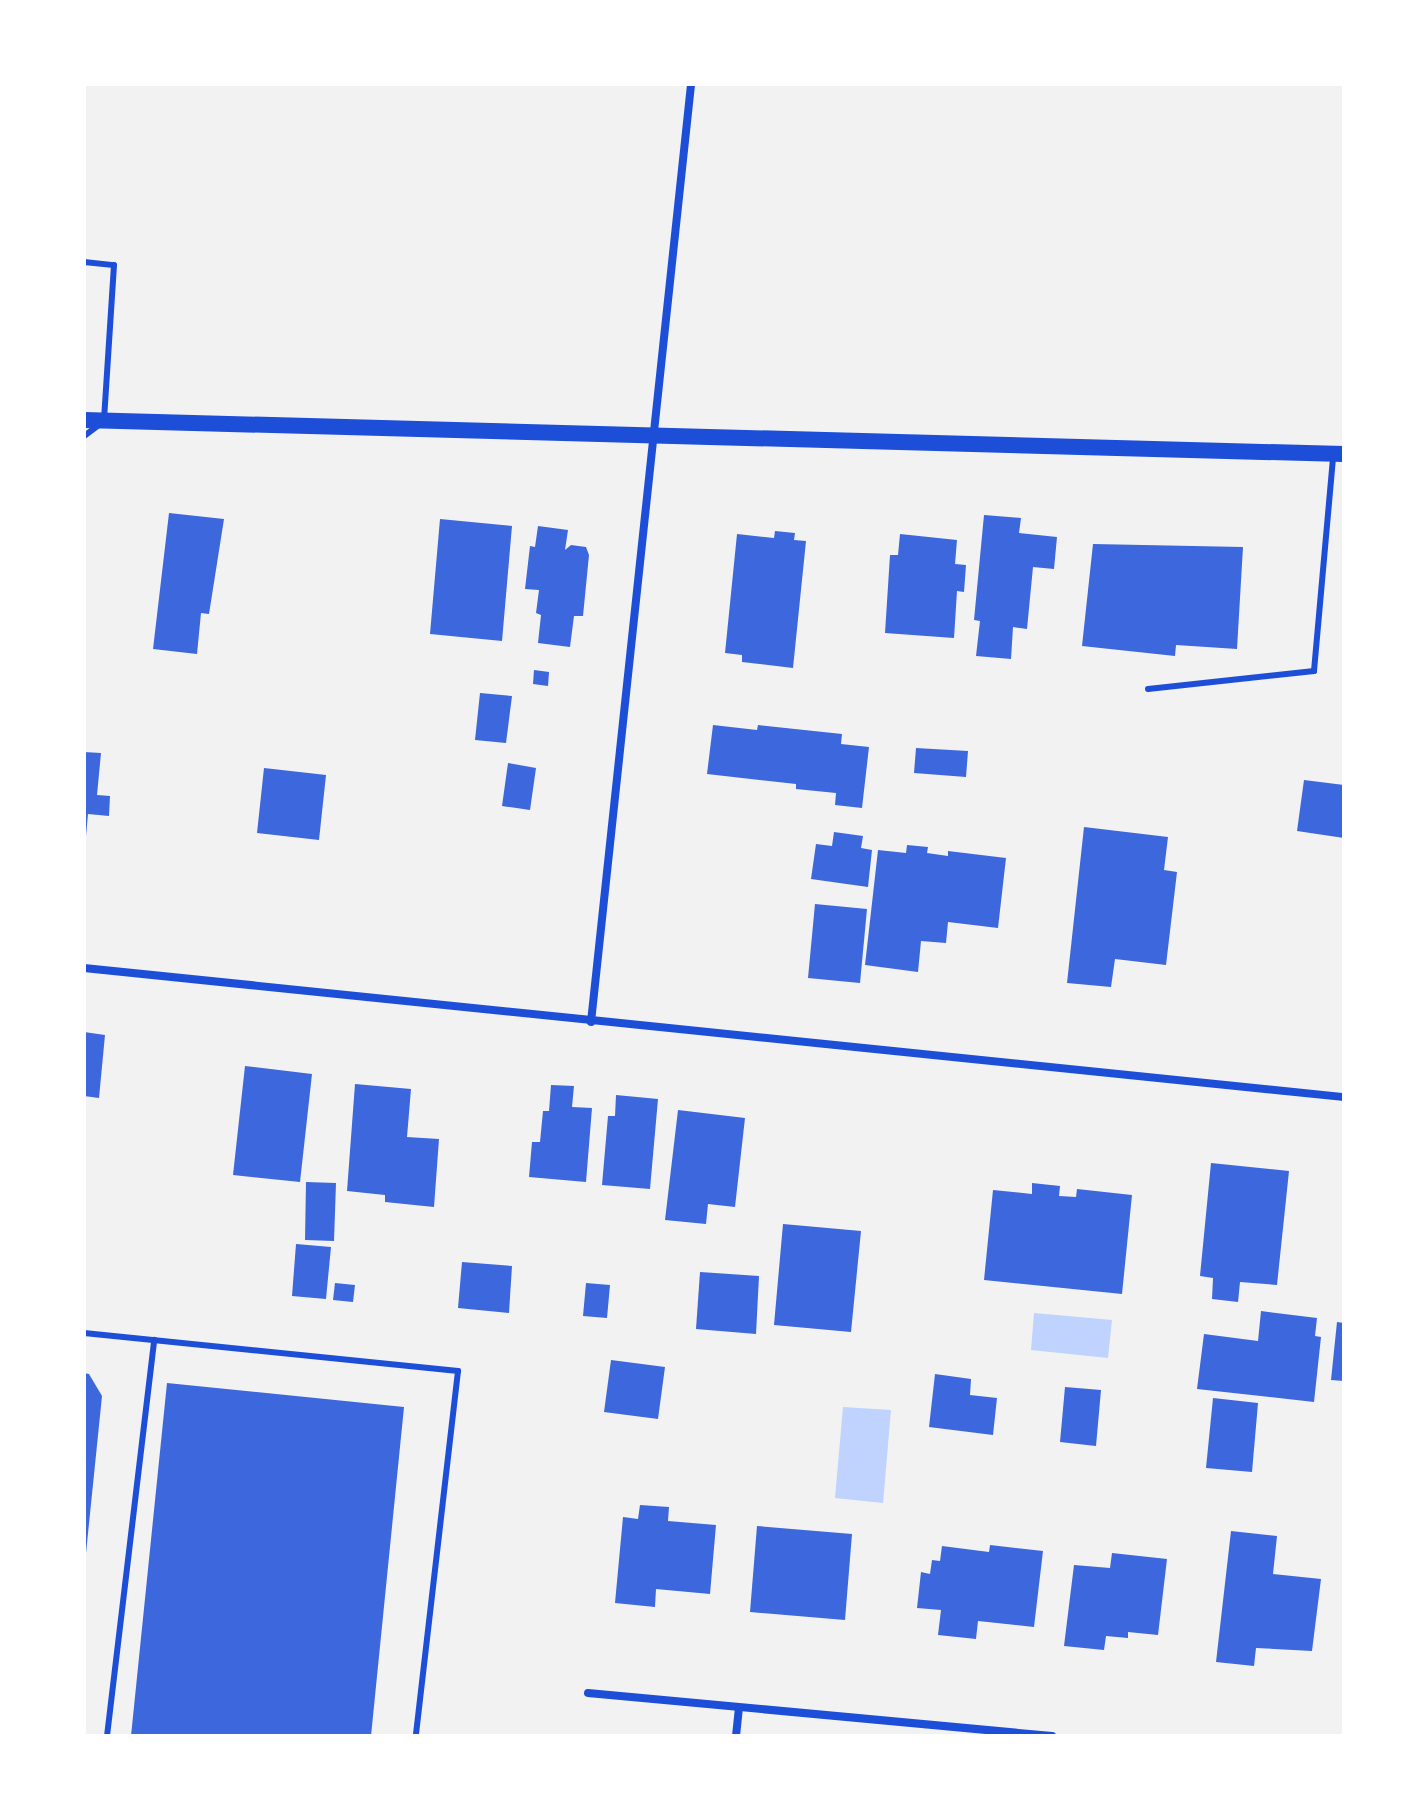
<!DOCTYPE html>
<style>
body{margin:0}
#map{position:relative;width:1428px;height:1820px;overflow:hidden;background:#f2f2f2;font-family:Roboto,sans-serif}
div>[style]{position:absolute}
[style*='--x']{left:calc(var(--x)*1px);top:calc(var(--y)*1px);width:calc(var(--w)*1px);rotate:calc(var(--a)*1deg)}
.water>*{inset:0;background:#bfd3fe}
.building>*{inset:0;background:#3d67dc}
.service>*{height:6px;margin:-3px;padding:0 3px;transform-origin:3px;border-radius:3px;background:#1d4ed8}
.minor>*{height:8px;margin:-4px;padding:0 4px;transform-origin:4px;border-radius:4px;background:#1d4ed8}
.secondary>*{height:16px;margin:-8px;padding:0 8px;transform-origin:8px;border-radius:8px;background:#1d4ed8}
span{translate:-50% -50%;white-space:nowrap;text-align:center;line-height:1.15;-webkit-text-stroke:8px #fff;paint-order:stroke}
.frame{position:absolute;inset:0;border:86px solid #fff;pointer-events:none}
</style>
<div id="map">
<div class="water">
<i style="clip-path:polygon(1034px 1313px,1112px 1320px,1108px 1358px,1031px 1350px)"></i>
<i style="clip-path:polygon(843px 1407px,891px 1410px,883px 1503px,835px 1498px)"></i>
</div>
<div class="building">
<i style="clip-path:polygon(169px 513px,224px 519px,209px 614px,201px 613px,197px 654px,153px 649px)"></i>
<i style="clip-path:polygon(984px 515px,1021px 518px,1019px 533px,1057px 537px,1054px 569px,1033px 567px,1027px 629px,1013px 627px,1011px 659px,976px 656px,980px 621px,974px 620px)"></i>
<i style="clip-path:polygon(440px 519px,512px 526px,502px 641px,430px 634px)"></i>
<i style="clip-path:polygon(538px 526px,568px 530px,565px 550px,571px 545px,586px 547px,589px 555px,583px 616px,574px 616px,570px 647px,538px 643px,541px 615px,536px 613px,539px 590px,525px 589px,530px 546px,535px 547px)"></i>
<i style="clip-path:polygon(775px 531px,795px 533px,794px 540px,806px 541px,793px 668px,742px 662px,742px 655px,725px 653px,737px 534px,774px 538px)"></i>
<i style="clip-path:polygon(900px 534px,957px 540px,955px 564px,966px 565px,964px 592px,957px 591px,954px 638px,885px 633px,890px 555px,898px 555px)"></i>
<i style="clip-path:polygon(1093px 544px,1243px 547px,1237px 649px,1176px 645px,1175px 656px,1082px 646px)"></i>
<i style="clip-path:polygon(534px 670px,549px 672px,548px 686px,533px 684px)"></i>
<i style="clip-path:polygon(480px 693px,512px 696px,506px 743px,475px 740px)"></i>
<i style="clip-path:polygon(713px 725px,757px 730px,758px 725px,842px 734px,841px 744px,869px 747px,862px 808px,835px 805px,836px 793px,796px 789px,796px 784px,707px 774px)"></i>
<i style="clip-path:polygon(916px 748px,968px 751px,966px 777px,914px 773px)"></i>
<i style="clip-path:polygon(84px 752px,101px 753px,97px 795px,110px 796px,109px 816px,88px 814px,86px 836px)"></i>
<i style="clip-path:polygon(508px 763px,536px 768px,530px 810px,502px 806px)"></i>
<i style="clip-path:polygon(264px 768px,326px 775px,319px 840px,257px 833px)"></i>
<i style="clip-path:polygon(1304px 780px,1344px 785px,1344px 838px,1297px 831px)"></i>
<i style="clip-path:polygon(1084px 827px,1168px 837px,1164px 870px,1177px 872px,1166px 965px,1115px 959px,1111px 987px,1067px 983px)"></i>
<i style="clip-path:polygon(834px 832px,863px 836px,861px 848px,872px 850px,868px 887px,811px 879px,816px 844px,832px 846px)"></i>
<i style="clip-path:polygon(907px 845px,928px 847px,927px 853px,948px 856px,948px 851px,1006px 858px,998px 928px,948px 922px,946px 943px,921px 941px,918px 972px,865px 965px,878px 850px,906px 853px)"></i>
<i style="clip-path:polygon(815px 904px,867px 909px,860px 983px,808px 978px)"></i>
<i style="clip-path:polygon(84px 1032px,105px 1035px,99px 1098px,84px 1096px)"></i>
<i style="clip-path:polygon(245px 1066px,312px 1074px,300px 1182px,233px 1175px)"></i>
<i style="clip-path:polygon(355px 1084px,411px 1089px,407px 1137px,439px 1139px,434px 1207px,385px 1202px,385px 1195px,347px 1191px)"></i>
<i style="clip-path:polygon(551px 1085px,574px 1086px,572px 1107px,592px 1108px,586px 1182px,529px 1177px,532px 1142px,540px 1142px,543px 1111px,549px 1111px)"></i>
<i style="clip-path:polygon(616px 1095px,658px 1099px,650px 1189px,602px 1185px,608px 1116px,615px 1116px)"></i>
<i style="clip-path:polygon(678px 1110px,745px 1118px,735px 1207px,708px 1204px,706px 1224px,665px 1220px)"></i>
<i style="clip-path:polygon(1211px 1163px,1289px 1171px,1277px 1285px,1240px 1282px,1238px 1302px,1212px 1299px,1213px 1278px,1200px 1276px)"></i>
<i style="clip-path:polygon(306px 1182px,336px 1183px,334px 1241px,305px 1240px)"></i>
<i style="clip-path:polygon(1032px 1183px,1060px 1186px,1059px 1196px,1076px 1197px,1077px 1189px,1132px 1195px,1122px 1294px,984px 1280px,993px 1190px,1032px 1194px)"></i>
<i style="clip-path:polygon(783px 1224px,861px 1231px,851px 1332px,774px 1325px)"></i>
<i style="clip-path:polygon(296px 1244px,331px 1247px,326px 1299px,292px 1296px)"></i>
<i style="clip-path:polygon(462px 1262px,512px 1266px,509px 1313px,458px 1308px)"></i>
<i style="clip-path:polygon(700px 1272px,759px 1276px,756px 1334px,696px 1329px)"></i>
<i style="clip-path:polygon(335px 1283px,355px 1285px,353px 1302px,333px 1300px)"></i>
<i style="clip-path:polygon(586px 1283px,610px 1285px,607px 1318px,583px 1316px)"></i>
<i style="clip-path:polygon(1261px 1311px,1317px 1318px,1315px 1336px,1321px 1337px,1314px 1402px,1197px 1389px,1204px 1334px,1258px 1341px)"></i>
<i style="clip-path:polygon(1337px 1322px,1344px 1323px,1344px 1381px,1331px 1380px)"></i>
<i style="clip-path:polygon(611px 1360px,665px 1367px,658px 1419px,604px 1412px)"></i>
<i style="clip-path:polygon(84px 1373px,89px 1374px,102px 1396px,86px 1553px)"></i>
<i style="clip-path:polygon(935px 1374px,971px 1379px,970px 1395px,997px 1398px,993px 1435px,929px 1427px)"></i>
<i style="clip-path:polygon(167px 1383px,404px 1407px,371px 1736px,131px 1736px)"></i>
<i style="clip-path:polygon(1065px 1387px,1101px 1390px,1096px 1446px,1060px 1442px)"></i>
<i style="clip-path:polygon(1213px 1398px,1258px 1403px,1252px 1472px,1206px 1468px)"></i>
<i style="clip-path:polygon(640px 1505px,669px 1507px,668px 1521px,716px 1525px,710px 1594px,656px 1589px,655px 1607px,615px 1603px,623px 1517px,638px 1519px)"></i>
<i style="clip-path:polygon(757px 1526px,852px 1534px,845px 1620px,750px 1612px)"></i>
<i style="clip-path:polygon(1231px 1531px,1277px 1536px,1273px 1574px,1321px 1579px,1312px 1651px,1256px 1648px,1254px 1666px,1216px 1662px)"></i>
<i style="clip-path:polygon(990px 1545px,1043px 1551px,1034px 1627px,978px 1621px,976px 1639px,938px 1635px,941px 1610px,917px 1608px,921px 1572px,930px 1574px,932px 1560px,940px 1561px,942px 1546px,989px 1552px)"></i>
<i style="clip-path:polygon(1112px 1553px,1167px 1559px,1158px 1635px,1128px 1632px,1128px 1638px,1106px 1636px,1104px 1650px,1064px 1646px,1074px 1565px,1110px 1568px)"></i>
</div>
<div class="service">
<i style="--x:84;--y:262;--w:30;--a:6"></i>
<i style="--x:114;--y:265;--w:156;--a:93.7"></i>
<i style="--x:104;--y:421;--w:25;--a:143"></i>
<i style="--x:1148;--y:689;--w:167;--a:-6.2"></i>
<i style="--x:1314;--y:671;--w:215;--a:-84.9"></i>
<i style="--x:84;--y:1333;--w:376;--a:5.8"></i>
<i style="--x:458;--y:1371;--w:367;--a:96.6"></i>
<i style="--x:107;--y:1736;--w:399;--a:-83.2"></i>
</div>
<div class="minor">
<i style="--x:84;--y:968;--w:1267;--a:5.85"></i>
<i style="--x:591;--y:1022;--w:943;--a:-83.91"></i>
<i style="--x:588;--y:1693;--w:466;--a:5.3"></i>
<i style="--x:736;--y:1736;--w:28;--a:-84"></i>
</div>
<div class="secondary">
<i style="--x:84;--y:420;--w:1260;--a:1.55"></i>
</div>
<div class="frame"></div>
</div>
